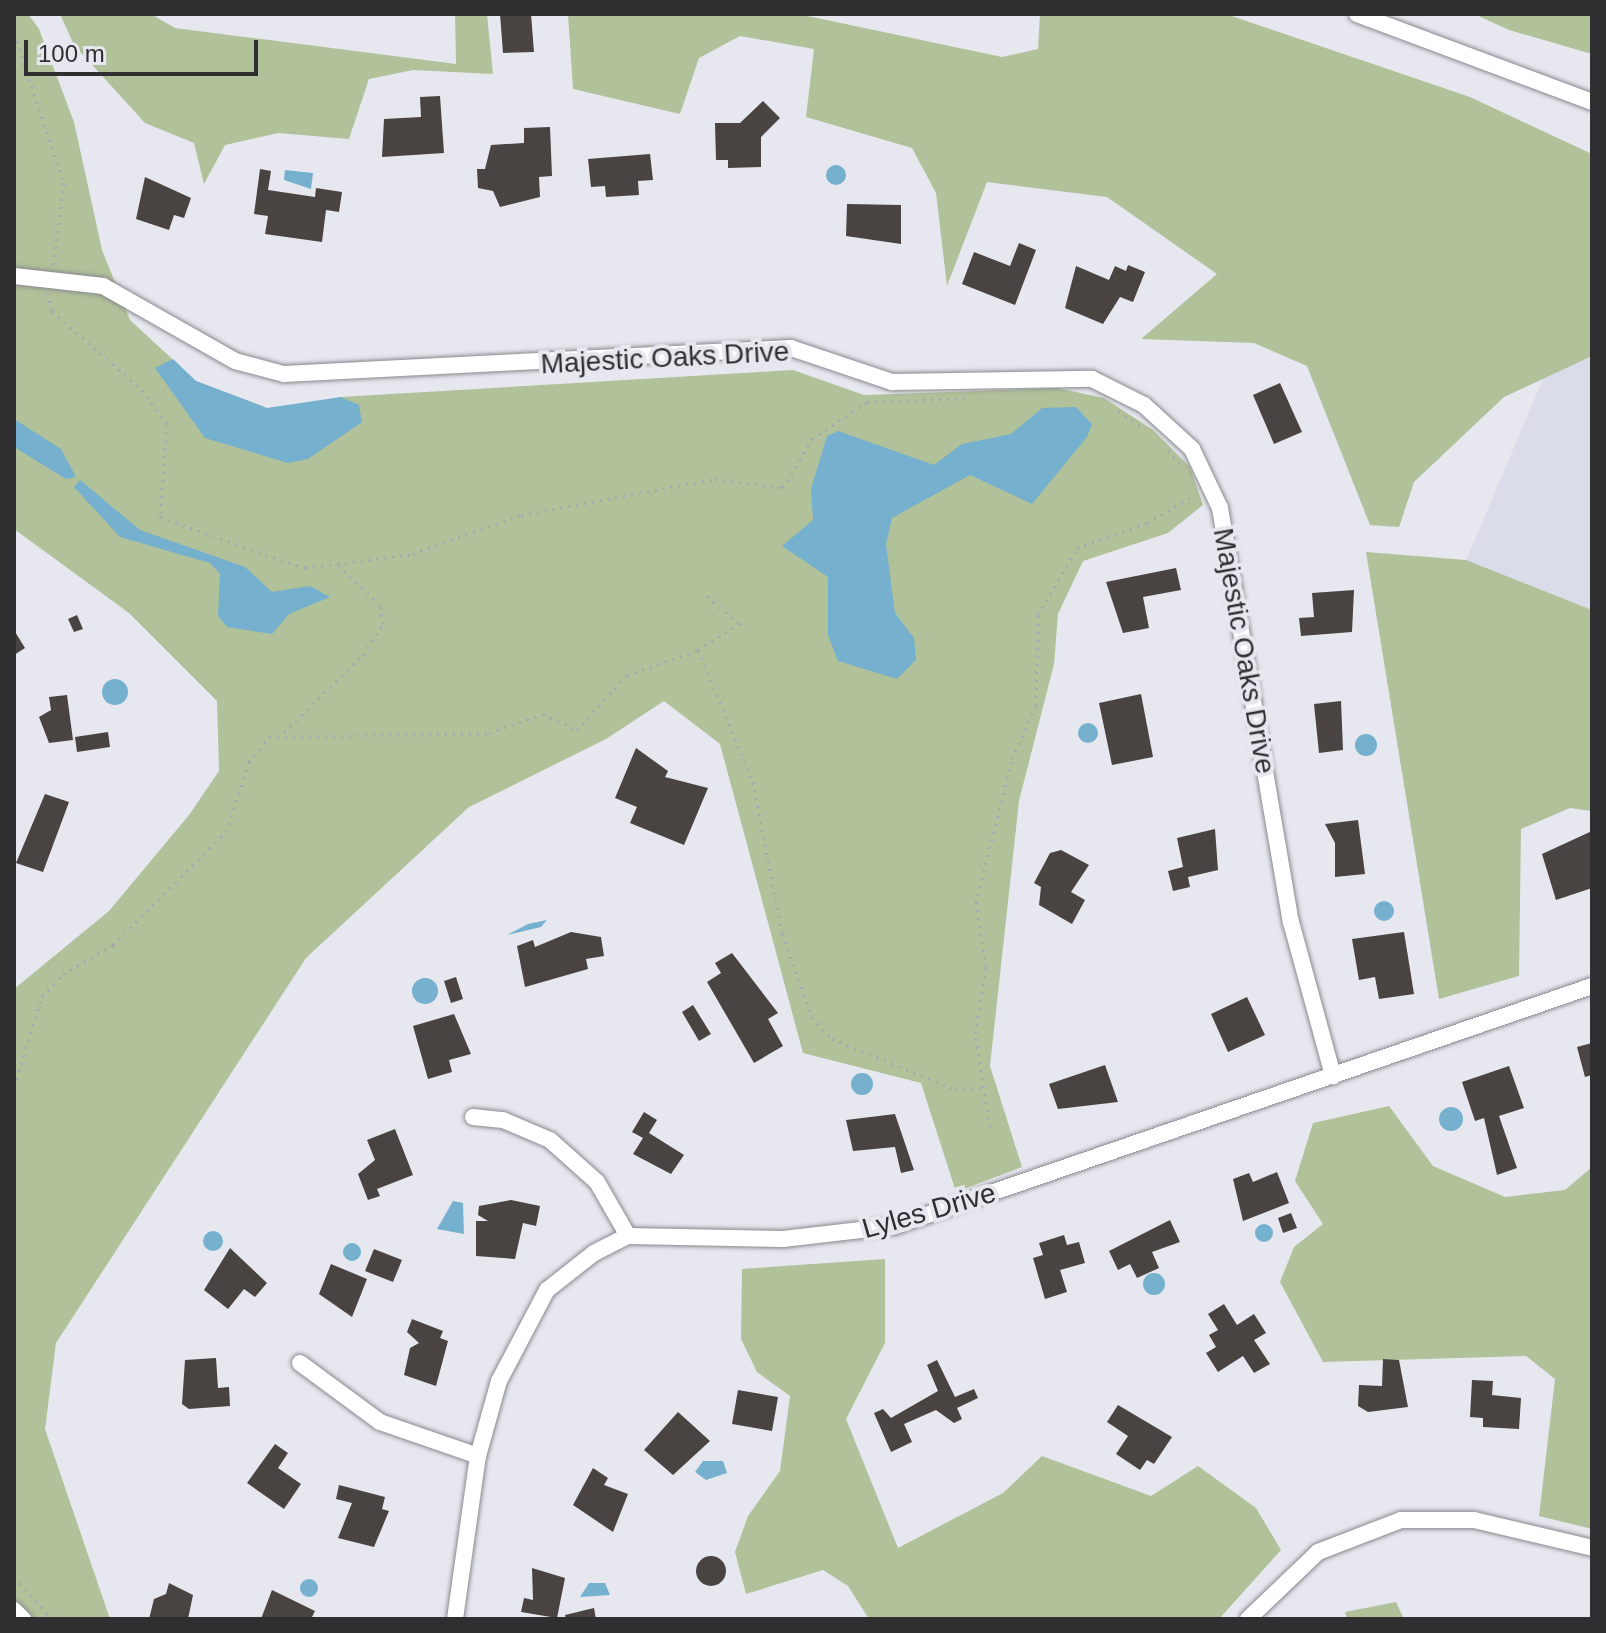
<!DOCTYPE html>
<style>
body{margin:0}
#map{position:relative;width:1606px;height:1633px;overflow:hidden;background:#e7e8ef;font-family:Arial,sans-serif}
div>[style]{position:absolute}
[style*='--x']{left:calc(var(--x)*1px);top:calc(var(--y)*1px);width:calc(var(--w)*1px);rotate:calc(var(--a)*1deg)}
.built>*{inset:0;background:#dbdcea}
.green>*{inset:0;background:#b1c199}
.water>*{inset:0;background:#75b0ce}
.round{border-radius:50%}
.building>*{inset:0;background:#494341}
.path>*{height:3px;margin-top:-1.5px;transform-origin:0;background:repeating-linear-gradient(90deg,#a8a8ae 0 2px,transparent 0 8px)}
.roads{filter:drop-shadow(0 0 2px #89898f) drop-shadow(0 0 2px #89898f)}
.street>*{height:16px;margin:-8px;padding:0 8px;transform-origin:8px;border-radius:8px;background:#fff}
span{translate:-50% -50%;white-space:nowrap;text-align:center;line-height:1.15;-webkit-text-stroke:8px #e7e8ef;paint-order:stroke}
.street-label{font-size:28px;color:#2f2f32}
.frame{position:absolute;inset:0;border:16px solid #2f2f32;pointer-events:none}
.scale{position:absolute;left:24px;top:40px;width:234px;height:36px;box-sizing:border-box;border:4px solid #2f2f32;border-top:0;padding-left:10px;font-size:24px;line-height:28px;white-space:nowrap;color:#2f2f32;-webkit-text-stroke:6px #e7e8ef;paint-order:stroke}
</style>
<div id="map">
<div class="built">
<i style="clip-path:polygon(1592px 264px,1592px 610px,1466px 560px)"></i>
</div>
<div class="green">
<i style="clip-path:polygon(14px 14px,28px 14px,39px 29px,74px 122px,102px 250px,130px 320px,196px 381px,267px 408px,291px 409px,341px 397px,793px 370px,864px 395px,1057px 388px,1104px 398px,1153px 430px,1190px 467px,1203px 505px,1168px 533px,1083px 561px,1058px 614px,1054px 664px,1019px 801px,990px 1066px,1022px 1167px,956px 1192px,921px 1083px,803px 1053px,720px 744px,664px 701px,606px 739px,469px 807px,306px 958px,56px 1343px,45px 1429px,110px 1619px,14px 1619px,14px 989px,109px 911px,189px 815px,219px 771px,217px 701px,129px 613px,14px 529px)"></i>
<i style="clip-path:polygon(60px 14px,151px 14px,175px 28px,456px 64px,455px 14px,487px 14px,493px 74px,413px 70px,369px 79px,349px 139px,278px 133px,225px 145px,204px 184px,194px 143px,145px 123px,74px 45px)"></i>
<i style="clip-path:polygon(568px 14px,798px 14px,1002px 57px,1038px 49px,1040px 14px,1226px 14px,1470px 97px,1592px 154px,1592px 356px,1504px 397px,1414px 482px,1399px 527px,1370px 525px,1307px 366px,1254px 343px,1141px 339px,1217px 274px,1107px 197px,987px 182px,947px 286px,936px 193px,912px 148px,806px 117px,814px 49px,740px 36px,699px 58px,680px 114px,573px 89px)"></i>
<i style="clip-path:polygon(1474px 14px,1592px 14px,1592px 54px,1509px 30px)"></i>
<i style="clip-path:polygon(1366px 552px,1466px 560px,1592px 610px,1592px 811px,1570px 808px,1521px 829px,1519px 976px,1439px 999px)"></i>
<i style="clip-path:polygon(1389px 1106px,1433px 1166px,1505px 1197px,1565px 1190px,1592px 1167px,1592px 1529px,1539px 1516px,1555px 1379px,1526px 1356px,1323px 1362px,1280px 1282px,1294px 1247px,1323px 1224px,1295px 1181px,1313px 1123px)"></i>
<i style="clip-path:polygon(885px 1259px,885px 1343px,846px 1419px,898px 1548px,1003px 1493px,1042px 1456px,1151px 1496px,1198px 1466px,1256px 1508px,1281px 1550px,1219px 1619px,869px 1619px,848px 1586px,823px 1570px,746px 1594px,735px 1552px,748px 1516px,780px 1471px,790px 1396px,757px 1372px,741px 1339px,742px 1269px)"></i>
<i style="clip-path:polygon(1396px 1602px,1404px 1619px,1347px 1619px,1345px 1612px)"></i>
</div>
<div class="water">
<i class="round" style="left:826px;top:165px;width:20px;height:20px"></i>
<i style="clip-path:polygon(285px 170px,313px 173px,311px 189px,284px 180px)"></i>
<i style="clip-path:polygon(173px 359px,196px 381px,267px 408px,341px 397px,359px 405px,362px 422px,308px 459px,288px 463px,205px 438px,155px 368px)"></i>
<i style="clip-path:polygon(1076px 407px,1092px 424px,1087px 437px,1032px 504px,970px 475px,892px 518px,886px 544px,895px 613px,914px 638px,916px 660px,897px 679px,838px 661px,828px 635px,828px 577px,782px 546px,813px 520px,811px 489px,827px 436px,838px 431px,934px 465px,962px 444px,1011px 434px,1042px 408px)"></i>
<i style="clip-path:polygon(14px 419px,61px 449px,76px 477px,66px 479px,14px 447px)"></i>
<i style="clip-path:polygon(80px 480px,140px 530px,245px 567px,272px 592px,310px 586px,330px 597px,289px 614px,272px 634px,227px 627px,218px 616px,220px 574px,210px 563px,120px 537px,74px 487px)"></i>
<i class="round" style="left:102px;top:679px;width:26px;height:26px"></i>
<i class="round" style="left:1078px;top:723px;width:20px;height:20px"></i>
<i class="round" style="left:1355px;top:734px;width:22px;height:22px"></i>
<i class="round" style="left:1374px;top:901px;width:20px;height:20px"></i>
<i style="clip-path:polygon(547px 920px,541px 927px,507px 935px,528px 924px)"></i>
<i class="round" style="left:412px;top:978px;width:26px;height:26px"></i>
<i class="round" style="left:851px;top:1073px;width:22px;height:22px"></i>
<i class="round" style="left:1439px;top:1107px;width:24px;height:24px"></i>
<i style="clip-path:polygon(453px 1201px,463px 1203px,464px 1234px,437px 1229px)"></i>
<i class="round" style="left:1255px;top:1224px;width:18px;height:18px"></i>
<i class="round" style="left:203px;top:1231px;width:20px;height:20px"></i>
<i class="round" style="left:343px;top:1243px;width:18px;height:18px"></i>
<i class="round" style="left:1143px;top:1273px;width:22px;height:22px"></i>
<i style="clip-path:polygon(703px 1461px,723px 1461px,727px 1473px,706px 1480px,695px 1472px)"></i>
<i class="round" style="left:300px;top:1579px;width:18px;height:18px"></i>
<i style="clip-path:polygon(589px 1583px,605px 1583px,610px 1595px,580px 1597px)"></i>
</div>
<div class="building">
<i style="clip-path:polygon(500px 14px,531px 14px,534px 52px,503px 53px)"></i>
<i style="clip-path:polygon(440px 96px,444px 153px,382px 157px,384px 119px,421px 117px,420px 97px)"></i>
<i style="clip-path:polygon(763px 101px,780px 118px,761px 137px,761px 167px,728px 168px,728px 160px,716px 160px,715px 123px,740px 123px)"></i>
<i style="clip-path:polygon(550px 127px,552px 176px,539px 177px,540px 197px,500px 207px,493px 191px,478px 188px,477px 169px,485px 169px,491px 145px,524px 143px,524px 128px)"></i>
<i style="clip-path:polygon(650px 154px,653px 180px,638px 181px,639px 195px,606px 197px,605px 186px,591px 187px,588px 159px)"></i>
<i style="clip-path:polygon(260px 169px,271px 171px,268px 190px,315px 197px,316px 188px,342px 192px,339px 212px,326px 210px,322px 242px,265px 234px,268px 216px,254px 214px)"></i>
<i style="clip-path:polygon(145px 177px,191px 198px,184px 218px,174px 215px,169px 230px,136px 219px)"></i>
<i style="clip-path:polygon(847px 204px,901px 205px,901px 244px,846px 236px)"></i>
<i style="clip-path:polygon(1019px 243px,1036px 250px,1015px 305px,962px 284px,974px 252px,1010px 266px)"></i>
<i style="clip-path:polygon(1128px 265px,1145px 272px,1133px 302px,1120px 297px,1103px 324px,1065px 308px,1076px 266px,1109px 280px,1115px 266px,1126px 271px)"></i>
<i style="clip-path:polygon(1280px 383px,1302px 432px,1274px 444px,1253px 395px)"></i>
<i style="clip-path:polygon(1176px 568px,1181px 590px,1143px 597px,1149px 628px,1123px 633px,1106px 582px)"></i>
<i style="clip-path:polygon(1354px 590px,1352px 632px,1301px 636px,1299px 618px,1314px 617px,1312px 593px)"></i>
<i style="clip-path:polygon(77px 615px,83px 629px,74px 632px,68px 619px)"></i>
<i style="clip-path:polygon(14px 630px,25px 648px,14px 655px)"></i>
<i style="clip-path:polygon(1141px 694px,1153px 757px,1112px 765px,1099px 703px)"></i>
<i style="clip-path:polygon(67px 695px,73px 740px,49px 743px,39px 717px,51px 710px,49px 697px)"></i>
<i style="clip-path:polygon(1341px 701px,1343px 750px,1319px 753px,1314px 704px)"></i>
<i style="clip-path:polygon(108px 732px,110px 747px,77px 752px,75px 737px)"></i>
<i style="clip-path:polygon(636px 748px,668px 771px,665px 777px,708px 788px,684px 845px,630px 823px,637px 807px,615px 798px)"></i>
<i style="clip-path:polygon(45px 794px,69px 802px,43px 872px,16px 863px)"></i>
<i style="clip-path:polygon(1358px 820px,1365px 874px,1335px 877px,1335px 843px,1325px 824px)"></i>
<i style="clip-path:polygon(1215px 829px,1218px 870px,1188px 877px,1190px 887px,1173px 891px,1168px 871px,1183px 867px,1177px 838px)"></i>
<i style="clip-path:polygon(1592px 831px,1592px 888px,1556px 900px,1542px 854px)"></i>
<i style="clip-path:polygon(1061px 850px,1089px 865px,1071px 892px,1085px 900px,1072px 924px,1039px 905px,1041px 887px,1034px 883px,1050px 853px)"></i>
<i style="clip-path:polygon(571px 932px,601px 937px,604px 956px,586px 959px,588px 969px,525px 987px,517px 946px,533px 940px,535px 947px)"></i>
<i style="clip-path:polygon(1404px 932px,1414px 994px,1379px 999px,1375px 977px,1359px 980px,1352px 939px)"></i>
<i style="clip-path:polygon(732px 953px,778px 1013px,768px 1019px,783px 1046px,754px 1063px,707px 982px,721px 973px,715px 963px)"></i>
<i style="clip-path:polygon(456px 977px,463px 999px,451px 1003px,444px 981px)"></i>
<i style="clip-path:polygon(1247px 997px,1265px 1035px,1228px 1052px,1211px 1014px)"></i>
<i style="clip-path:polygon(693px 1005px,711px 1034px,699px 1041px,682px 1012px)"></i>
<i style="clip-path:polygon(454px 1014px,471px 1054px,449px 1060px,452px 1072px,428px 1079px,413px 1026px)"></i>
<i style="clip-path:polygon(1592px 1043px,1592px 1075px,1585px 1077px,1577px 1047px)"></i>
<i style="clip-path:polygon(1105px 1065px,1118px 1102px,1058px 1109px,1049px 1084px)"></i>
<i style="clip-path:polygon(1509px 1066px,1524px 1108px,1499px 1116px,1517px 1168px,1497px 1175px,1484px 1118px,1475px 1121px,1462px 1082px)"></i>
<i style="clip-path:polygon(644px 1112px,657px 1120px,649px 1133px,684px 1155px,671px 1174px,633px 1154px,643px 1138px,632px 1132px)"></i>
<i style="clip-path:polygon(895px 1114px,914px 1170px,901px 1173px,895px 1147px,853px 1151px,846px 1120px)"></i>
<i style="clip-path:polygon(395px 1129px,413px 1175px,377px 1189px,380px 1196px,368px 1200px,358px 1174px,375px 1160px,367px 1140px)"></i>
<i style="clip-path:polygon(1277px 1172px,1289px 1203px,1243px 1221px,1233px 1179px,1249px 1173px,1253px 1182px)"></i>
<i style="clip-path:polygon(511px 1200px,540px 1206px,536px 1226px,523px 1223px,515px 1259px,476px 1256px,476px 1221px,488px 1221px,478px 1215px,479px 1206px)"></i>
<i style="clip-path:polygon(1291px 1213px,1297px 1228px,1283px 1233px,1278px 1218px)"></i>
<i style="clip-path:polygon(1170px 1220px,1180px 1242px,1152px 1252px,1159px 1268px,1137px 1278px,1130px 1264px,1118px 1270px,1109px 1251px)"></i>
<i style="clip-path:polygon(1064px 1235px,1067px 1245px,1079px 1242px,1085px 1263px,1060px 1270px,1067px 1292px,1045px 1299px,1033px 1258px,1043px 1255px,1039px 1243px)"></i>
<i style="clip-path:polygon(230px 1248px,267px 1283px,255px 1297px,244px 1289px,228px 1309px,204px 1290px)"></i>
<i style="clip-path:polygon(374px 1249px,402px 1260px,393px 1282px,365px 1271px)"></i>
<i style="clip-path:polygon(331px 1264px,367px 1279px,352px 1317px,319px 1294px)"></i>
<i style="clip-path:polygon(1224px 1304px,1237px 1325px,1254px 1314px,1266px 1333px,1254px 1340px,1270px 1364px,1254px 1373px,1243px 1356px,1218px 1372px,1206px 1353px,1216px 1347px,1209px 1335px,1218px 1330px,1208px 1314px)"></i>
<i style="clip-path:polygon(412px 1319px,443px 1331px,440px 1338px,448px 1341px,436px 1386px,404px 1375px,410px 1348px,419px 1343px,407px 1332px)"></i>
<i style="clip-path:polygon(216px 1358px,218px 1388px,229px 1387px,230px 1406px,189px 1409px,182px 1404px,185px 1360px)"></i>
<i style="clip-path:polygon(1383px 1359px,1399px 1360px,1408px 1407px,1368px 1412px,1358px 1406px,1359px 1385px,1382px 1386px)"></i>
<i style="clip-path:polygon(937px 1360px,955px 1397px,974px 1389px,978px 1398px,957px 1408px,962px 1419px,954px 1423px,936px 1410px,904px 1424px,912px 1442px,891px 1452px,874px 1413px,883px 1409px,891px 1418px,938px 1391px,927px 1365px)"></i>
<i style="clip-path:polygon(1472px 1380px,1493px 1381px,1492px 1395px,1521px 1398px,1519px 1429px,1483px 1427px,1483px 1418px,1470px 1417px)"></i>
<i style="clip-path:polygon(738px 1390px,778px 1397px,772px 1431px,732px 1424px)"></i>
<i style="clip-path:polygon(1118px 1405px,1172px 1437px,1154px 1464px,1147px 1460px,1140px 1470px,1116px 1454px,1128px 1436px,1107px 1422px)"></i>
<i style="clip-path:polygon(678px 1412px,710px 1441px,673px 1475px,644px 1450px)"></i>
<i style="clip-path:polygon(275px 1444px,288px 1453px,278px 1468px,301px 1484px,284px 1509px,247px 1483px)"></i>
<i style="clip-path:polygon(593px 1468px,608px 1478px,604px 1485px,628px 1494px,613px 1532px,573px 1505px)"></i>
<i style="clip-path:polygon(339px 1485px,385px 1497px,382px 1509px,389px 1511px,374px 1547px,338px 1538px,352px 1503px,336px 1499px)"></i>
<i class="round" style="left:696px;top:1556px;width:30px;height:30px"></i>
<i style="clip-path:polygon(532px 1568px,565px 1578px,557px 1618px,521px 1612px,524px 1598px,533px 1600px)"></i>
<i style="clip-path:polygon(169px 1583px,193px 1595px,188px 1619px,149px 1619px,154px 1599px,166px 1594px)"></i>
<i style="clip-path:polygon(272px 1590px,315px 1611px,311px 1619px,261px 1619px)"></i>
<i style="clip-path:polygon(594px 1608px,596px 1619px,566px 1619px,565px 1615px)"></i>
</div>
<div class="path">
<i style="--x:14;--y:33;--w:158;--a:71.6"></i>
<i style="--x:64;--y:183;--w:84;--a:97.5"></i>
<i style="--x:47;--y:293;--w:19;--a:74"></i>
<i style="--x:52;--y:311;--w:120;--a:41.3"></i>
<i style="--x:142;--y:390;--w:42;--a:53.7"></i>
<i style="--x:167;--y:424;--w:93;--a:94.3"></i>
<i style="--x:160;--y:517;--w:154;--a:19.4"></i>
<i style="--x:305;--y:568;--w:109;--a:-7.4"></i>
<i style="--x:413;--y:554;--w:115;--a:-19.9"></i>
<i style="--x:521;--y:515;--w:197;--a:-10.5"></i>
<i style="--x:715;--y:479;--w:69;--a:7.5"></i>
<i style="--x:783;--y:488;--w:57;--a:-59.4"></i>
<i style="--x:812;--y:439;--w:66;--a:-33.9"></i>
<i style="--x:867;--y:402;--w:103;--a:-2.2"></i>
<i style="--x:1118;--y:411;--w:32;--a:34"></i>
<i style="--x:1168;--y:450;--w:20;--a:49"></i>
<i style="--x:707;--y:596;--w:43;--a:41.2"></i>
<i style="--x:698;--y:650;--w:143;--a:67.4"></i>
<i style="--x:753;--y:782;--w:155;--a:79.2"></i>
<i style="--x:782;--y:934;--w:88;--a:70.1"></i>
<i style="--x:812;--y:1017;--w:30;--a:48"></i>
<i style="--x:832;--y:1039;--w:133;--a:22.1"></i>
<i style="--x:955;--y:1089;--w:29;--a:-2"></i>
<i style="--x:284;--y:732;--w:110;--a:-44.3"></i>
<i style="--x:363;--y:655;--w:37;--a:-57"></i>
<i style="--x:383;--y:624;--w:19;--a:-99"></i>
<i style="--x:380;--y:605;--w:57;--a:-136.4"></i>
<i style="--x:14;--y:1087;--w:95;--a:-72.9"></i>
<i style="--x:42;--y:996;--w:30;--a:-46"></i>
<i style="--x:63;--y:974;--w:58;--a:-30.1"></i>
<i style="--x:113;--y:945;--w:160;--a:-45"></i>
<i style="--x:226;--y:832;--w:74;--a:-71.8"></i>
<i style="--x:249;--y:762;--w:32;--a:-51"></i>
<i style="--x:269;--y:737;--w:220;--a:-1"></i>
<i style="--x:489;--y:733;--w:57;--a:-19.4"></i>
<i style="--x:543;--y:714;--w:38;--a:25"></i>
<i style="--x:577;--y:730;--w:74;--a:-47.7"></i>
<i style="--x:627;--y:675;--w:75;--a:-19.4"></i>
<i style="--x:698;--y:650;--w:54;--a:-32.2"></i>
<i style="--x:990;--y:1127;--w:95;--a:-99.1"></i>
<i style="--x:975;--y:1033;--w:67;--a:-80.5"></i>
<i style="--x:986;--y:967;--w:65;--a:-98.9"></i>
<i style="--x:976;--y:903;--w:148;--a:-76"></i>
<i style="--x:1012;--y:759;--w:59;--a:-66"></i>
<i style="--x:1036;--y:705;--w:90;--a:-88.7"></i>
<i style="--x:1038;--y:615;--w:78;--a:-59.8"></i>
<i style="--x:1077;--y:548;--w:74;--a:-19.7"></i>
<i style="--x:1147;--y:523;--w:56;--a:-30.3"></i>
<i style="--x:14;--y:1577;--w:57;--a:47.9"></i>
</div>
<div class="roads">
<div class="street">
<i style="--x:1357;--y:14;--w:251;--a:20.5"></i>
<i style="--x:14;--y:276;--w:90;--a:6.4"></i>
<i style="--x:103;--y:286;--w:152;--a:29.6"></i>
<i style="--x:235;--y:361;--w:51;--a:14.9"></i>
<i style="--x:284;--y:374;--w:508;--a:-2.94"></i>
<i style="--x:791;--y:348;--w:107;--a:18.6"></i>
<i style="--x:892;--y:382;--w:200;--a:-0.9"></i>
<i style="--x:1092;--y:379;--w:58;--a:26.6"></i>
<i style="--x:1144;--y:405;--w:65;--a:42.5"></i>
<i style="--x:1192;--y:449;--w:65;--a:64.6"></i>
<i style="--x:1220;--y:508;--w:420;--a:80.3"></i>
<i style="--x:1291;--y:922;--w:160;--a:74.7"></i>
<i style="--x:473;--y:1117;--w:30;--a:6"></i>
<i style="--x:503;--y:1120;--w:51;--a:23.1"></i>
<i style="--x:550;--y:1140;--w:63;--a:41.8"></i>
<i style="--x:597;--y:1182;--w:62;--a:60.1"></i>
<i style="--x:300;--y:1363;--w:99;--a:36.4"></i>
<i style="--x:380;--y:1422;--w:104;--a:19.1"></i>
<i style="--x:14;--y:1610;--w:13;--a:45"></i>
<i style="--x:455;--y:1619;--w:165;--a:-82"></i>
<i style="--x:478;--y:1456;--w:78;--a:-74.4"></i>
<i style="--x:499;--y:1381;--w:103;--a:-62.2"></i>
<i style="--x:547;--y:1290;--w:60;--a:-38.2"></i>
<i style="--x:594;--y:1253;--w:38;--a:-27"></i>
<i style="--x:628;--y:1236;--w:155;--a:1.1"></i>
<i style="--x:783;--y:1239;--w:113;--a:-6.6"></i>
<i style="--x:895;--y:1226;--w:737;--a:-19"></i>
<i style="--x:1248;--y:1619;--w:97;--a:-43.7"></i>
<i style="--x:1318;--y:1552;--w:89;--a:-21.1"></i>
<i style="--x:1401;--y:1520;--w:73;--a:0"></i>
<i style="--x:1474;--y:1520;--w:121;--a:13.3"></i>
</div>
</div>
<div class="street-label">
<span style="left:665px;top:358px;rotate:-3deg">Majestic Oaks Drive</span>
<span style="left:1244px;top:651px;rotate:80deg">Majestic Oaks Drive</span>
<span style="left:929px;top:1211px;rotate:-16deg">Lyles Drive</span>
</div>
<div class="frame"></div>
<div class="scale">100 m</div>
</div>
